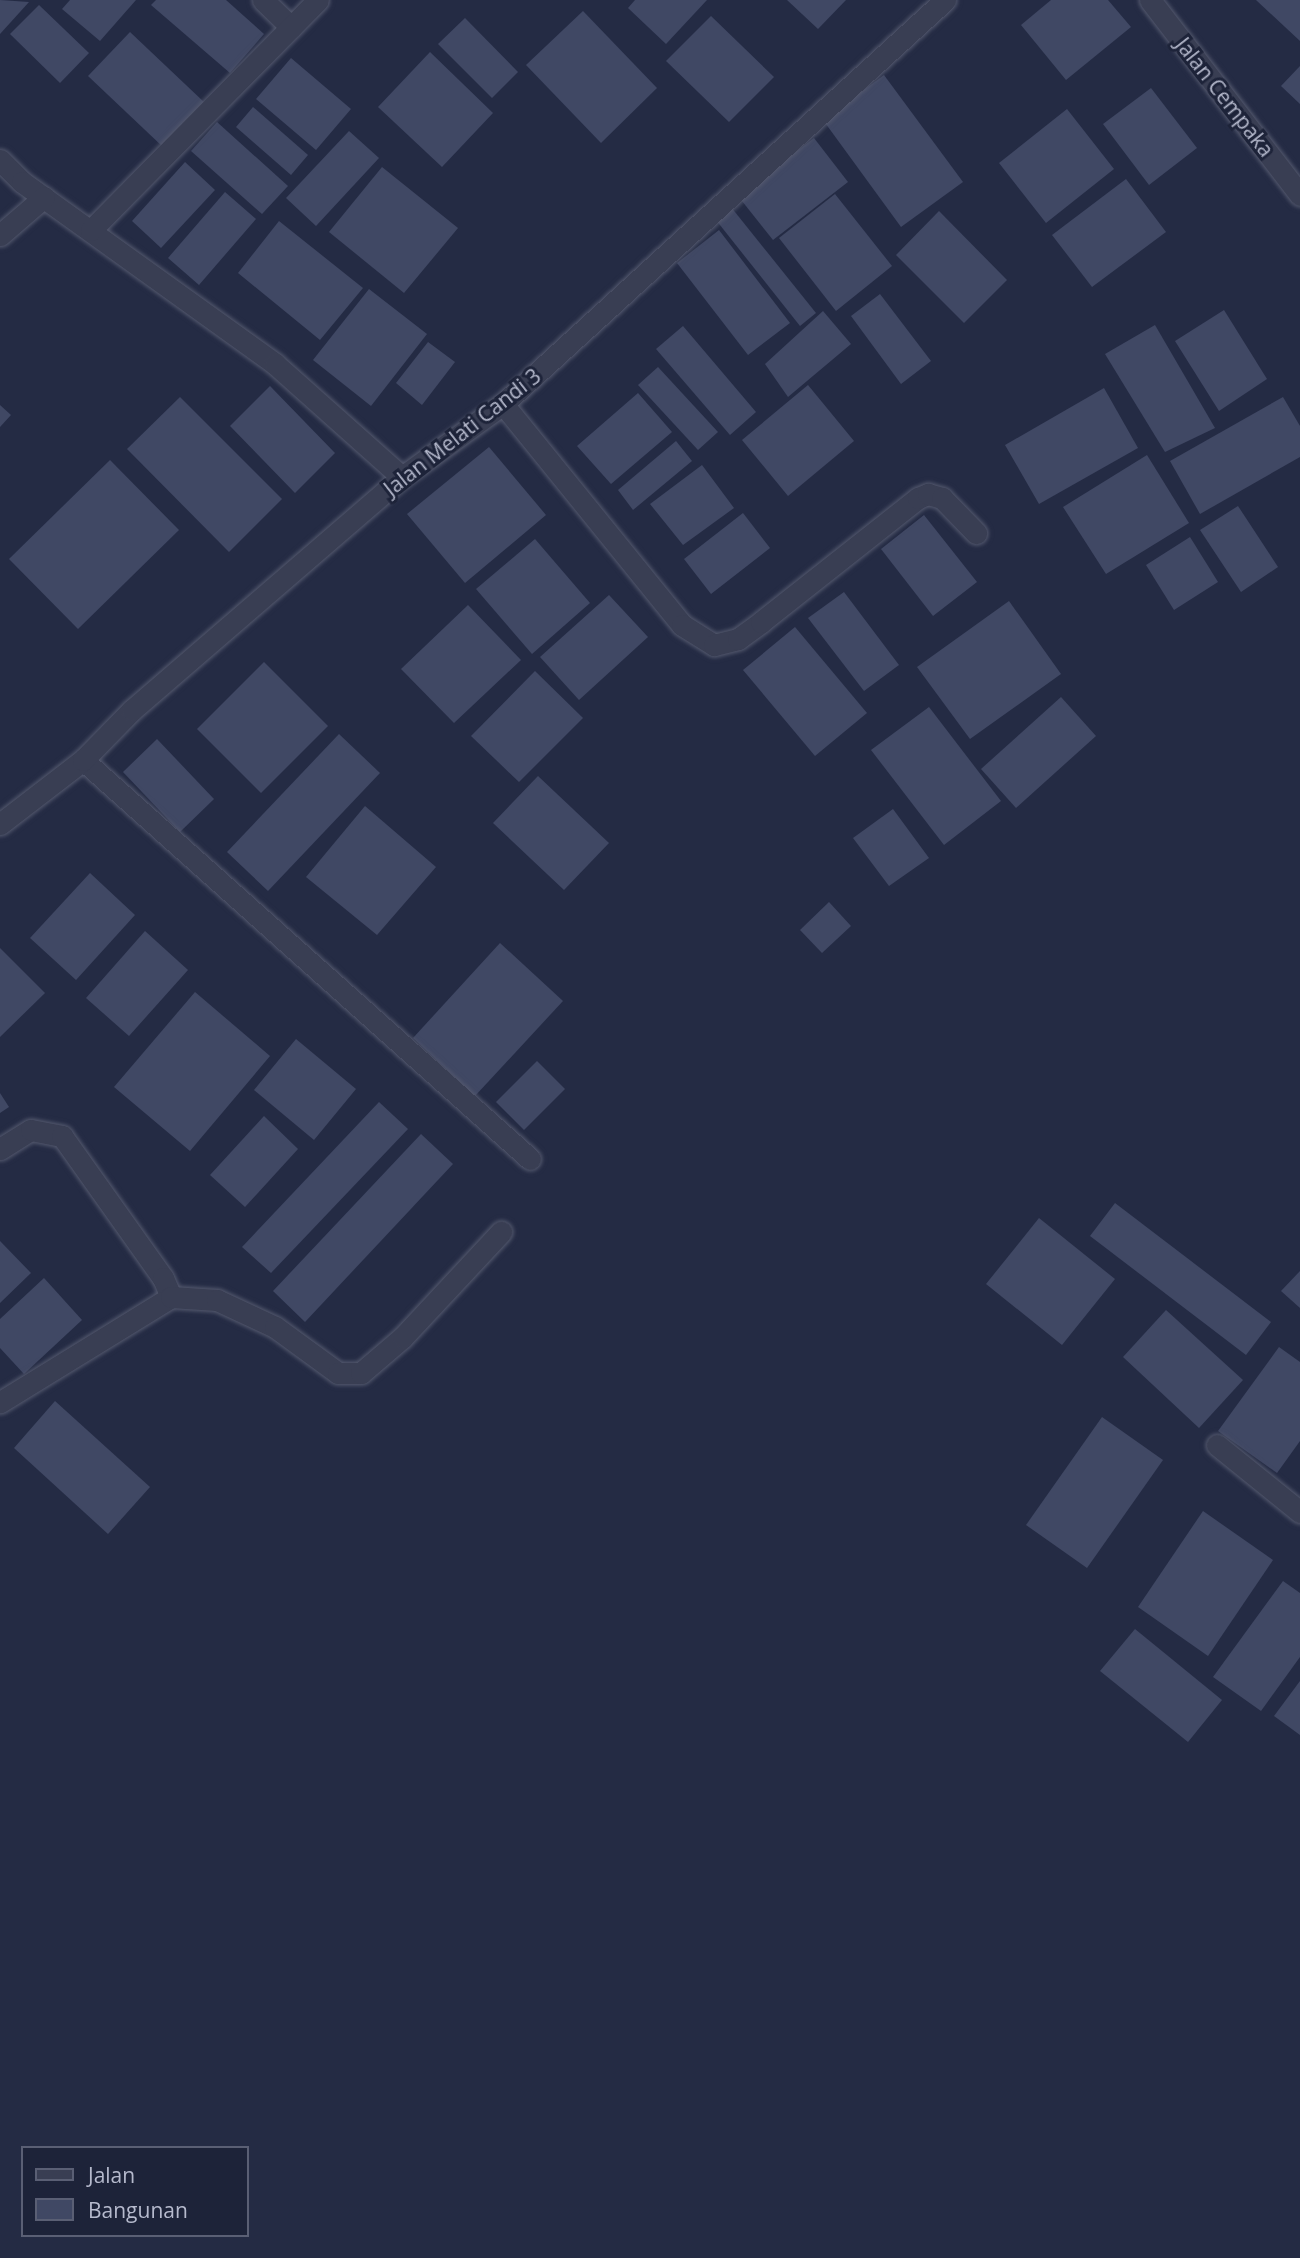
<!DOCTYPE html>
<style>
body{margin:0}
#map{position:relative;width:1300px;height:2258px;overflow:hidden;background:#242b44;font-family:"Open Sans",sans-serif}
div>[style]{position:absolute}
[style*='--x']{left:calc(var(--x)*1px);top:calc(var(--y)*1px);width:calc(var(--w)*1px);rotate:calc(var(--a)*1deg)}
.building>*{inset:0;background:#404864}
.roads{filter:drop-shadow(0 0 2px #54596e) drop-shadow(0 0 2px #54596e)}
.street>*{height:21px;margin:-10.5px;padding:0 10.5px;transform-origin:10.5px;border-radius:10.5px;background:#393e53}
span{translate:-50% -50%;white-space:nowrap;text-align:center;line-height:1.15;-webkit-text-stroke:6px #1d2339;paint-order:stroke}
.street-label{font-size:21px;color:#b6bacd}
.legend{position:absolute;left:21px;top:2146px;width:228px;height:91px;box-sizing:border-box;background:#1d2339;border:2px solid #5a5f74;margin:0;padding:9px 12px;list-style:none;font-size:21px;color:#b6bacd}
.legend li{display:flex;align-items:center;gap:14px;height:35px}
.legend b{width:35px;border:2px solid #5a5f74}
</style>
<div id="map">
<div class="building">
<i style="clip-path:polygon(0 0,29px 2px,0 34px)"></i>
<i style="clip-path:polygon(70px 0,136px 0,100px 41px,62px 9px)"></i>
<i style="clip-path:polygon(156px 0,226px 0,264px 34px,230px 73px,151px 5px)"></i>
<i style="clip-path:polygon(635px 0,707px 0,666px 44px,628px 8px)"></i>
<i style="clip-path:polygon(787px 0,846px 0,818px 29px)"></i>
<i style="clip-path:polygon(1051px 0,1108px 0,1131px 27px,1066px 80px,1021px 25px)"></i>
<i style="clip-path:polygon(1256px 0,1300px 0,1300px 41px)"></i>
<i style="clip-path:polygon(39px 5px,89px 53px,60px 83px,10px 34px)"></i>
<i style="clip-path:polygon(583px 11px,657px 88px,601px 143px,526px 65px)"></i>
<i style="clip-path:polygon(711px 16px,774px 77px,729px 122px,666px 61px)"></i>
<i style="clip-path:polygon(465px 18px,518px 72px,492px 98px,438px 44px)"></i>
<i style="clip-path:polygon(130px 32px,205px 103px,163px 147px,88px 76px)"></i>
<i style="clip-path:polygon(430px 52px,493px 113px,442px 167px,378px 107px)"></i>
<i style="clip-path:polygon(291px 58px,351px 109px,316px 150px,256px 99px)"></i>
<i style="clip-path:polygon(1300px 66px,1300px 104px,1281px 86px)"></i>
<i style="clip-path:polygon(884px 75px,963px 182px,901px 227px,823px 120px)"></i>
<i style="clip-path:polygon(1151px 88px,1197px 148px,1149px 185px,1103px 124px)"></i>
<i style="clip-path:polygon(253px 107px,308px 155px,291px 175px,236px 127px)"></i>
<i style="clip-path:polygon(1067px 109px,1114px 169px,1046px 223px,999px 163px)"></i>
<i style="clip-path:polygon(217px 122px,288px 186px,262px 214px,191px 151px)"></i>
<i style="clip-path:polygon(349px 131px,379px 158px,316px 226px,286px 198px)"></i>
<i style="clip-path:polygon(814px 138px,848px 182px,773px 240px,738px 196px)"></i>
<i style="clip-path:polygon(185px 162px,215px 190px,161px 248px,132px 221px)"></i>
<i style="clip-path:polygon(382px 167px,458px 228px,404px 293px,329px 232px)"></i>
<i style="clip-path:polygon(1126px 179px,1166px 232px,1092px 287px,1052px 235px)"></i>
<i style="clip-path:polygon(225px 192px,256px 219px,199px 285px,168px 258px)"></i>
<i style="clip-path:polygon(835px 194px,892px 266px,836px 311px,779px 238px)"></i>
<i style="clip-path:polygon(731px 207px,816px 313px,800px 326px,716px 220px)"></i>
<i style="clip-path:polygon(939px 211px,1007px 280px,964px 323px,896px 255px)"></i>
<i style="clip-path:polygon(279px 221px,363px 288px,320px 340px,238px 273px)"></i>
<i style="clip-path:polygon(719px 230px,790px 323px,748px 355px,677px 263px)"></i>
<i style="clip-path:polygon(369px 289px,427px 334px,371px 406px,313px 360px)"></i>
<i style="clip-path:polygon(880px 294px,931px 361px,901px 384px,851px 316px)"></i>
<i style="clip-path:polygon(1224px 310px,1267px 379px,1219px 411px,1175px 341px)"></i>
<i style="clip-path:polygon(823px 311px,851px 344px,788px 397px,765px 364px)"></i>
<i style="clip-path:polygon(1155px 325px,1215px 428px,1165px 452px,1105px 354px)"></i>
<i style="clip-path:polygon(683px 326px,756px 412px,730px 435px,656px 349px)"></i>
<i style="clip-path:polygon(428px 342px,455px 362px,422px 405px,396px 383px)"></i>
<i style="clip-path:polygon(658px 367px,718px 432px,698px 450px,638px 385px)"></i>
<i style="clip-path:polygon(808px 385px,854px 441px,788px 496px,742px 440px)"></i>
<i style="clip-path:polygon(270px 386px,335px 453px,295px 493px,230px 426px)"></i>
<i style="clip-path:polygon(1104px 388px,1138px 448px,1039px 504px,1005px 445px)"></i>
<i style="clip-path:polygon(638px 393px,672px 432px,611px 484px,577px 446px)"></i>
<i style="clip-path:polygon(180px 397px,282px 499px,229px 552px,127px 449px)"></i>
<i style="clip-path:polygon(1283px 397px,1300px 426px,1300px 457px,1200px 514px,1170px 461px)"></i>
<i style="clip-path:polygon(0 405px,11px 415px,0 427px)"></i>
<i style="clip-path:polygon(676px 441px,692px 461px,633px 510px,618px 490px)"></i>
<i style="clip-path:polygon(489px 447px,546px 515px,465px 583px,407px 514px)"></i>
<i style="clip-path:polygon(1147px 455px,1189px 523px,1106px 574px,1063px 507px)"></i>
<i style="clip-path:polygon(110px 460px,179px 530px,78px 629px,9px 559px)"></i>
<i style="clip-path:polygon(702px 465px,734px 508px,683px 545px,650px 504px)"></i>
<i style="clip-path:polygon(1238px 506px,1278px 567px,1241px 592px,1200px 530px)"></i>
<i style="clip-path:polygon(743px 513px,770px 548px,711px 594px,684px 559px)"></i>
<i style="clip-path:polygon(924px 515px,977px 582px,933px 616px,881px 549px)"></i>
<i style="clip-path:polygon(1190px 537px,1218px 582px,1174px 610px,1146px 565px)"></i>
<i style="clip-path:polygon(535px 539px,590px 603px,532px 654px,476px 589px)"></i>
<i style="clip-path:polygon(844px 592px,899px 665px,864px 691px,808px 618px)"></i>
<i style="clip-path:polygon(609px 595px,648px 637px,579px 700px,540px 657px)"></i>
<i style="clip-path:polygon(1009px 601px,1061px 674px,970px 739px,917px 667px)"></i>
<i style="clip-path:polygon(468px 605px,521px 660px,454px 723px,401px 669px)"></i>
<i style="clip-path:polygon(795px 627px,867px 713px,815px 756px,743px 670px)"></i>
<i style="clip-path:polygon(264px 662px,328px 726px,261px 793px,197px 729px)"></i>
<i style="clip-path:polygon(535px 671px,583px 718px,519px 782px,471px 736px)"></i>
<i style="clip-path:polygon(1061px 697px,1096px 736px,1016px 808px,981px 769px)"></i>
<i style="clip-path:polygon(929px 707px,1001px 801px,944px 845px,871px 750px)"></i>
<i style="clip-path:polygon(339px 734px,380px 773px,268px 891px,227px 852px)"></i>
<i style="clip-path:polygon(157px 739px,214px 799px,180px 832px,123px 772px)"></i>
<i style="clip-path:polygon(538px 776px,609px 843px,564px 890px,493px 823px)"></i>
<i style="clip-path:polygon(365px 806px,436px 867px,377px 935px,306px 877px)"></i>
<i style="clip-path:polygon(893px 809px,929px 858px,889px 886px,853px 838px)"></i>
<i style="clip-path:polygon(90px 873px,135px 915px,76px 980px,30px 938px)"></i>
<i style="clip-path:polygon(829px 902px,851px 926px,822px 953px,800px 930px)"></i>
<i style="clip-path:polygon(145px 931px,188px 970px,129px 1036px,86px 998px)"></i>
<i style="clip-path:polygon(500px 943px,563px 1001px,475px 1096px,413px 1038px)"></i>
<i style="clip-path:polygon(0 948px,45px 993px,0 1037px)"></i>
<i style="clip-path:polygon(195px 992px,270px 1056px,190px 1151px,114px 1087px)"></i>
<i style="clip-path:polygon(296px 1039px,356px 1089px,314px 1140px,254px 1090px)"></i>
<i style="clip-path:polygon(537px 1061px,565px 1089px,524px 1130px,496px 1102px)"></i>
<i style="clip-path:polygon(0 1093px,9px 1107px,0 1113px)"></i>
<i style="clip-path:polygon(379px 1102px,408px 1129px,271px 1273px,242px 1247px)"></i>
<i style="clip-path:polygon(264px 1116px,298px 1149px,245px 1207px,210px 1175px)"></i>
<i style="clip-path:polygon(421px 1134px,453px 1164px,305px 1322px,273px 1291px)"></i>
<i style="clip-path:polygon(1115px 1203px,1271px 1322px,1246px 1355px,1090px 1236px)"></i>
<i style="clip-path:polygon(1039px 1218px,1115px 1279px,1062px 1345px,986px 1284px)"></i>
<i style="clip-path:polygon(0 1241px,31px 1273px,0 1303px)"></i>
<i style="clip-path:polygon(1300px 1271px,1300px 1308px,1281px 1291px)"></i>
<i style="clip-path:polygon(44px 1278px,82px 1320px,24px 1374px,0 1348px,0 1319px)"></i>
<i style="clip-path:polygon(1166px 1310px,1243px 1380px,1199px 1428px,1123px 1357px)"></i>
<i style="clip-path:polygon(1279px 1347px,1300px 1362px,1300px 1441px,1277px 1473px,1218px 1431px)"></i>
<i style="clip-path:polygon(55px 1401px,150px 1487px,108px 1534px,14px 1448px)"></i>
<i style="clip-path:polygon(1102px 1417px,1163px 1460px,1087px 1568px,1026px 1525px)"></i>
<i style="clip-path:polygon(1203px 1511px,1273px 1560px,1208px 1656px,1138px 1607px)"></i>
<i style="clip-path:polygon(1283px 1581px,1300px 1593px,1300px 1657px,1261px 1711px,1213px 1677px)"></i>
<i style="clip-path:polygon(1135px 1629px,1222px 1700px,1188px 1742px,1100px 1671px)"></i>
<i style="clip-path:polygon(1300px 1681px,1300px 1735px,1274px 1716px)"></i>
</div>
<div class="roads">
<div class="street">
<i style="--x:263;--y:0;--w:39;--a:44"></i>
<i style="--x:1150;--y:0;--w:246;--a:52.4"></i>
<i style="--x:0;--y:160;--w:31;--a:45"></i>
<i style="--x:22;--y:182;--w:312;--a:35.7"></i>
<i style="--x:275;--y:364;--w:170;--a:41.7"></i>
<i style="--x:91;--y:230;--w:323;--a:-45.4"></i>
<i style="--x:0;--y:235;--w:58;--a:-40.8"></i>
<i style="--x:503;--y:404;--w:284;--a:51"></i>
<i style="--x:682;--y:625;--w:38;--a:32"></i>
<i style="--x:714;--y:645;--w:25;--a:-14"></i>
<i style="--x:738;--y:639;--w:29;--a:-36"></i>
<i style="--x:761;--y:622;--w:200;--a:-38.3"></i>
<i style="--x:918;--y:498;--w:11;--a:-22"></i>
<i style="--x:928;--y:494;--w:15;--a:16"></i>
<i style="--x:942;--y:498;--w:49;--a:45.8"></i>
<i style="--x:83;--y:760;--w:599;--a:41.75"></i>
<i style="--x:0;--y:824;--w:105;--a:-37.6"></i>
<i style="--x:83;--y:760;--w:70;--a:-45.6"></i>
<i style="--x:132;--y:710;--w:357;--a:-40.8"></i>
<i style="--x:402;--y:477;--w:125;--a:-35.9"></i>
<i style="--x:503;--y:404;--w:599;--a:-42.43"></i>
<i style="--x:0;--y:1149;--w:36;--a:-32"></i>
<i style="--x:31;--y:1130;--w:32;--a:11"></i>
<i style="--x:62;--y:1136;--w:174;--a:54.6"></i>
<i style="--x:163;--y:1278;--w:21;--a:67"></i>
<i style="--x:171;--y:1297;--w:201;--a:148.4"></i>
<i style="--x:171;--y:1297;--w:46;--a:3.7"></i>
<i style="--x:217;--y:1300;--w:64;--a:25"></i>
<i style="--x:275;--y:1327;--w:78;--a:36.1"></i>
<i style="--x:338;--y:1373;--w:23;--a:0"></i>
<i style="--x:361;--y:1373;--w:55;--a:-40.6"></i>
<i style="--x:403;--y:1337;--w:144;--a:-47"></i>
<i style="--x:1217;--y:1445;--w:107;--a:38.9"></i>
</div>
</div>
<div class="street-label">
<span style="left:1225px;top:97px;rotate:52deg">Jalan Cempaka</span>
<span style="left:462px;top:432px;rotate:-38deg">Jalan Melati Candi 3</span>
</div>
<ul class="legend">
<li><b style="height:9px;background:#393e53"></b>Jalan</li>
<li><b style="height:19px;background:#404864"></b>Bangunan</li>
</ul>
</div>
